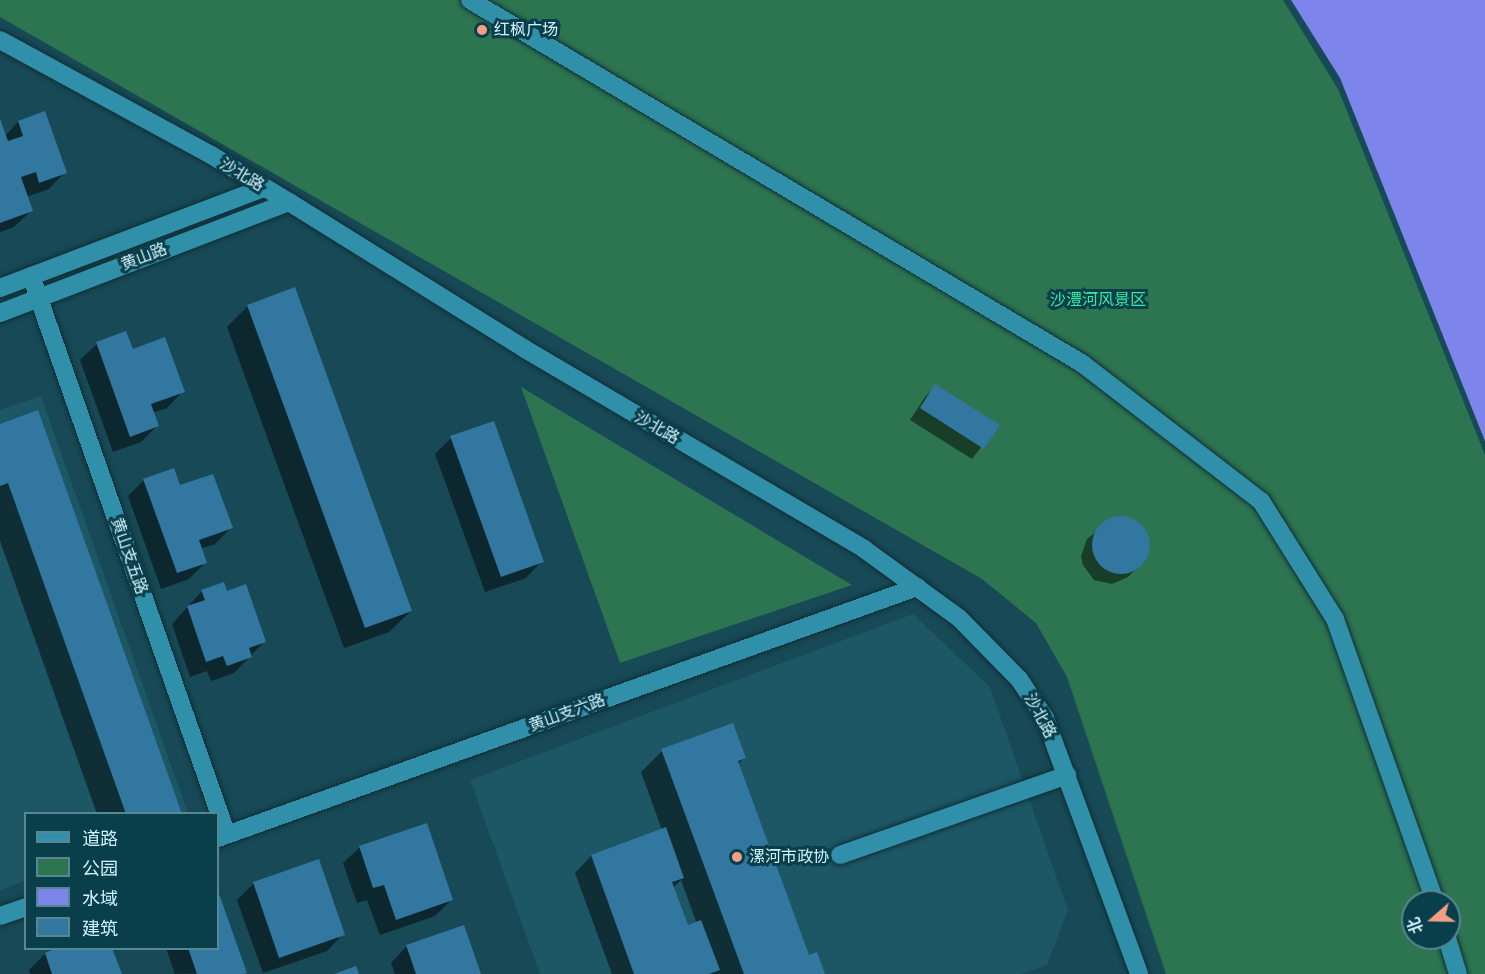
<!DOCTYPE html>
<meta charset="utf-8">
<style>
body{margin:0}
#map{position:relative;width:1485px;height:974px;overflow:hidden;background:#174956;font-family:Raleway,"Noto Sans SC",sans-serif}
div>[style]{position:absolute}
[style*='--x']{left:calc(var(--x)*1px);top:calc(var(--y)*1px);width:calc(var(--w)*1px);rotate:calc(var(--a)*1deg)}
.built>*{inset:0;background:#1d5665}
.green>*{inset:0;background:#2d7450}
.water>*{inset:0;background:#7d84eb}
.shadow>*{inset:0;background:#0007}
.building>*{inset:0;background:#3277a0}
.round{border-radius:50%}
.roads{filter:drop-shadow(0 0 2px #102d35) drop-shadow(0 0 2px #102d35)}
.minor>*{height:18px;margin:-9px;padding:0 9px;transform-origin:9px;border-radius:9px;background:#3090a9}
.tertiary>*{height:18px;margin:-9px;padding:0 9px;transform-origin:9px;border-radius:9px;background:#3090a9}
.dots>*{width:16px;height:16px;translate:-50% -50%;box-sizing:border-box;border:3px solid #093e4b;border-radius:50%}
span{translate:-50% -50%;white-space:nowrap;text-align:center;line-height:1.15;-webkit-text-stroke:6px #093e4b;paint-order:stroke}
.poi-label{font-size:16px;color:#cff1fc}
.left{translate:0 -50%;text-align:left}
.street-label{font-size:16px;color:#cff1fc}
.park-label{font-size:16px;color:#38ec9c}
.legend{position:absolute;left:24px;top:812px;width:195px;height:138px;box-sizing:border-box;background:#093e4b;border:2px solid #588692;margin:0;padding:8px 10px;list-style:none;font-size:18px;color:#cff1fc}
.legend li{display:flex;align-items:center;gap:12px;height:30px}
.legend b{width:30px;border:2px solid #588692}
.north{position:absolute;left:1401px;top:890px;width:60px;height:60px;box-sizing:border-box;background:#093e4b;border:2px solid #588692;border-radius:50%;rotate:250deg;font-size:16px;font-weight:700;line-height:24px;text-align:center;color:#cff1fc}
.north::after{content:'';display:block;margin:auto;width:21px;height:27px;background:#f39f84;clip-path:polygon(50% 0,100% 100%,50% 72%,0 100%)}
</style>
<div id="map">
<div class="built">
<i style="clip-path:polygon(41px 396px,188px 813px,26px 814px,25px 881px,0 890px,0 410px)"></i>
<i style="clip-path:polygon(913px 614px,990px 687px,1068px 910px,1047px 965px,1021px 974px,540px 974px,470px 780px)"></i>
</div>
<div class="green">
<i style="clip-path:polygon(evenodd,0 0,1283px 0,1338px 89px,1485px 455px,1485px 974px,1166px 974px,1067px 677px,1036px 623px,982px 579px,0 17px,0 0,1413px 902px,1449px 902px,1449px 938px,1413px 938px,1413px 902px)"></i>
<i style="clip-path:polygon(521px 387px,852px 585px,620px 663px)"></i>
</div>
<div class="water">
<i style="clip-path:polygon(1291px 0,1485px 0,1485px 441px,1340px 78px)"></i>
</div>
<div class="shadow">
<i style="clip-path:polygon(44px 113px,65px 172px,49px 189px,26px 197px,31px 211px,14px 227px,0 232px,0 123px,5px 136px,18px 122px)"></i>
<i style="clip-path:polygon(248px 306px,411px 611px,389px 632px,344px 648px,227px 327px)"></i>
<i style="clip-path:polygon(97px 344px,132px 351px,183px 391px,167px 408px,152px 413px,157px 426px,141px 442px,113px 452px,80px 360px)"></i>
<i style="clip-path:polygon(936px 386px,997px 426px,972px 459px,910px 420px,925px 397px)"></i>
<i style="clip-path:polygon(0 425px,181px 814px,97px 814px,0 541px)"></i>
<i style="clip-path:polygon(451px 438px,542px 561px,526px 578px,485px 592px,435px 454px)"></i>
<i style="clip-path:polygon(144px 480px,179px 487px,231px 528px,215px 544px,200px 549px,205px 563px,189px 579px,161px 589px,128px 496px)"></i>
<i style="clip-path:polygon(1115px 517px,1124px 517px,1140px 524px,1148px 540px,1146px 558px,1140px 565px,1128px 577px,1112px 584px,1094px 580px,1083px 565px,1081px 556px,1087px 539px)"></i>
<i style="clip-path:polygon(202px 591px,226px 593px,264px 642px,234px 673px,211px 681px,207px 671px,190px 677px,172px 624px)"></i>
<i style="clip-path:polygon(evenodd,662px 751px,744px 758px,737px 765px,808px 956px,823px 974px,612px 974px,575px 873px,591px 856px,662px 830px,641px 772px,662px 751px,681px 880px,697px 924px,687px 927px,673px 888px,681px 880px)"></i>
<i style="clip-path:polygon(360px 847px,451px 900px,435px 916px,380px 935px,367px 900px,357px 903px,343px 863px)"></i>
<i style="clip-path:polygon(318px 861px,343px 934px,327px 951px,263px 973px,237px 900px,253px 884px)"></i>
<i style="clip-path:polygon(218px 894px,245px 972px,175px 974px,166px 948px,218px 948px)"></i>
<i style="clip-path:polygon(407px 946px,479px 974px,395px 974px,391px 963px)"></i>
<i style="clip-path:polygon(45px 954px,120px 974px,30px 974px,29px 970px)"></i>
</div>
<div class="building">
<i style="clip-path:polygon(45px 111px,67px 173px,39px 183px,36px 172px,21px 177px,33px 211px,0 223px,0 119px,8px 141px,23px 136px,18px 121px)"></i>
<i style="clip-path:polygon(295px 287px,412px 611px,365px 628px,247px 305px)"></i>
<i style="clip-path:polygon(126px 331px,133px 349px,165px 337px,185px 392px,151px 404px,159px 426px,130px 437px,96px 342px)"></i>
<i style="clip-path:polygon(935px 384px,1000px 425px,984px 449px,920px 408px)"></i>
<i style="clip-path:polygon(38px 410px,182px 814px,126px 814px,8px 483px,0 486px,0 424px)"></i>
<i style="clip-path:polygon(494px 421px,544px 562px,501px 577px,450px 436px)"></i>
<i style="clip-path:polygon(174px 468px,180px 485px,213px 474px,233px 528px,199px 540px,207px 563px,177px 573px,143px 479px)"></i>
<i class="round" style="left:1092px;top:516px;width:58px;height:58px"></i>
<i style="clip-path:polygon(224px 582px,227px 591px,246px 584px,266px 642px,249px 648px,252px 657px,227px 666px,223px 656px,206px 662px,187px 606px,205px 600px,201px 590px)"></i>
<i style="clip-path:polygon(733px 723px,746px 758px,738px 761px,809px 955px,817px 952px,825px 974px,744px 974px,661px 749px)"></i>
<i style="clip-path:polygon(427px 823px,453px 900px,396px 920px,384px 885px,373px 888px,359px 846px)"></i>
<i style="clip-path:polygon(666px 827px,684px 878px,672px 882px,688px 925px,701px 920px,720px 970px,709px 974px,634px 974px,591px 855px)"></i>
<i style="clip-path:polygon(319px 859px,345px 935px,279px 958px,253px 882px)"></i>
<i style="clip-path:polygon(218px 891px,247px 973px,243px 974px,197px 974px,188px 948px,218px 948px)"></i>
<i style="clip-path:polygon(464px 925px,481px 974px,416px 974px,406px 945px)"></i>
<i style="clip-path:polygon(56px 948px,112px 948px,122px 974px,52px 974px,45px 953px)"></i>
<i style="clip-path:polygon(356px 966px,359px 974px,334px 974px)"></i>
</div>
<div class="roads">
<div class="minor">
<i style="--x:470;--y:0;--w:713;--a:30.7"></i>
<i style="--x:1083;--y:364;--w:225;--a:37.6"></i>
<i style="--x:1261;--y:501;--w:139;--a:57.9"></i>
<i style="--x:1335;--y:619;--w:300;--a:70.5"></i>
<i style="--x:31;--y:276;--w:592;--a:70.68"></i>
<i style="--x:218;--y:838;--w:743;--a:-19.75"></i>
<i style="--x:840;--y:855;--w:241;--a:-19.4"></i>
<i style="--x:0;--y:916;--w:28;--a:-19"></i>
<i style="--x:1447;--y:938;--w:38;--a:73"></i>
</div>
<div class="tertiary">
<i style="--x:0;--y:40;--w:240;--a:28.6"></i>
<i style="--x:211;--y:155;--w:91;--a:31.1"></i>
<i style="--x:289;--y:202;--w:278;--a:31.9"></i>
<i style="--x:525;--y:349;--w:394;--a:30.5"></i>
<i style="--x:864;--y:549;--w:117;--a:36"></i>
<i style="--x:959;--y:618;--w:86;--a:45.5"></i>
<i style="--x:1019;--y:679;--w:47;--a:56.3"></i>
<i style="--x:1045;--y:718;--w:273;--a:69.8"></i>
<i style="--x:0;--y:288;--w:281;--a:-20.8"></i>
<i style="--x:0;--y:313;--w:310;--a:-21"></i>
</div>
</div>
<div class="dots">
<i style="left:482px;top:30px;background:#f39f84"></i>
<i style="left:737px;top:857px;background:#f39f84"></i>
</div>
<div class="poi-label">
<span class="left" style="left:494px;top:30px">红枫广场</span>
<span class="left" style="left:749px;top:857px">漯河市政协</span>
</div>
<div class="street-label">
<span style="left:242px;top:175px;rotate:31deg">沙北路</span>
<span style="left:144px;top:257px;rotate:-21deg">黄山路</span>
<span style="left:657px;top:428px;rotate:30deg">沙北路</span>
<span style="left:129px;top:556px;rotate:71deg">黄山支五路</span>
<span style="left:567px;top:713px;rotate:-20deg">黄山支六路</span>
<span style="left:1040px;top:716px;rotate:62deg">沙北路</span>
</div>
<div class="park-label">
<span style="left:1098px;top:300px">沙澧河风景区</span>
</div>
<ul class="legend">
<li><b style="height:8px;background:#3090a9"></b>道路</li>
<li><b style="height:16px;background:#2d7450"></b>公园</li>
<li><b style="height:16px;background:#7d84eb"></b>水域</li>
<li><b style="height:16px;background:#3277a0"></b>建筑</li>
</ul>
<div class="north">北</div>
</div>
